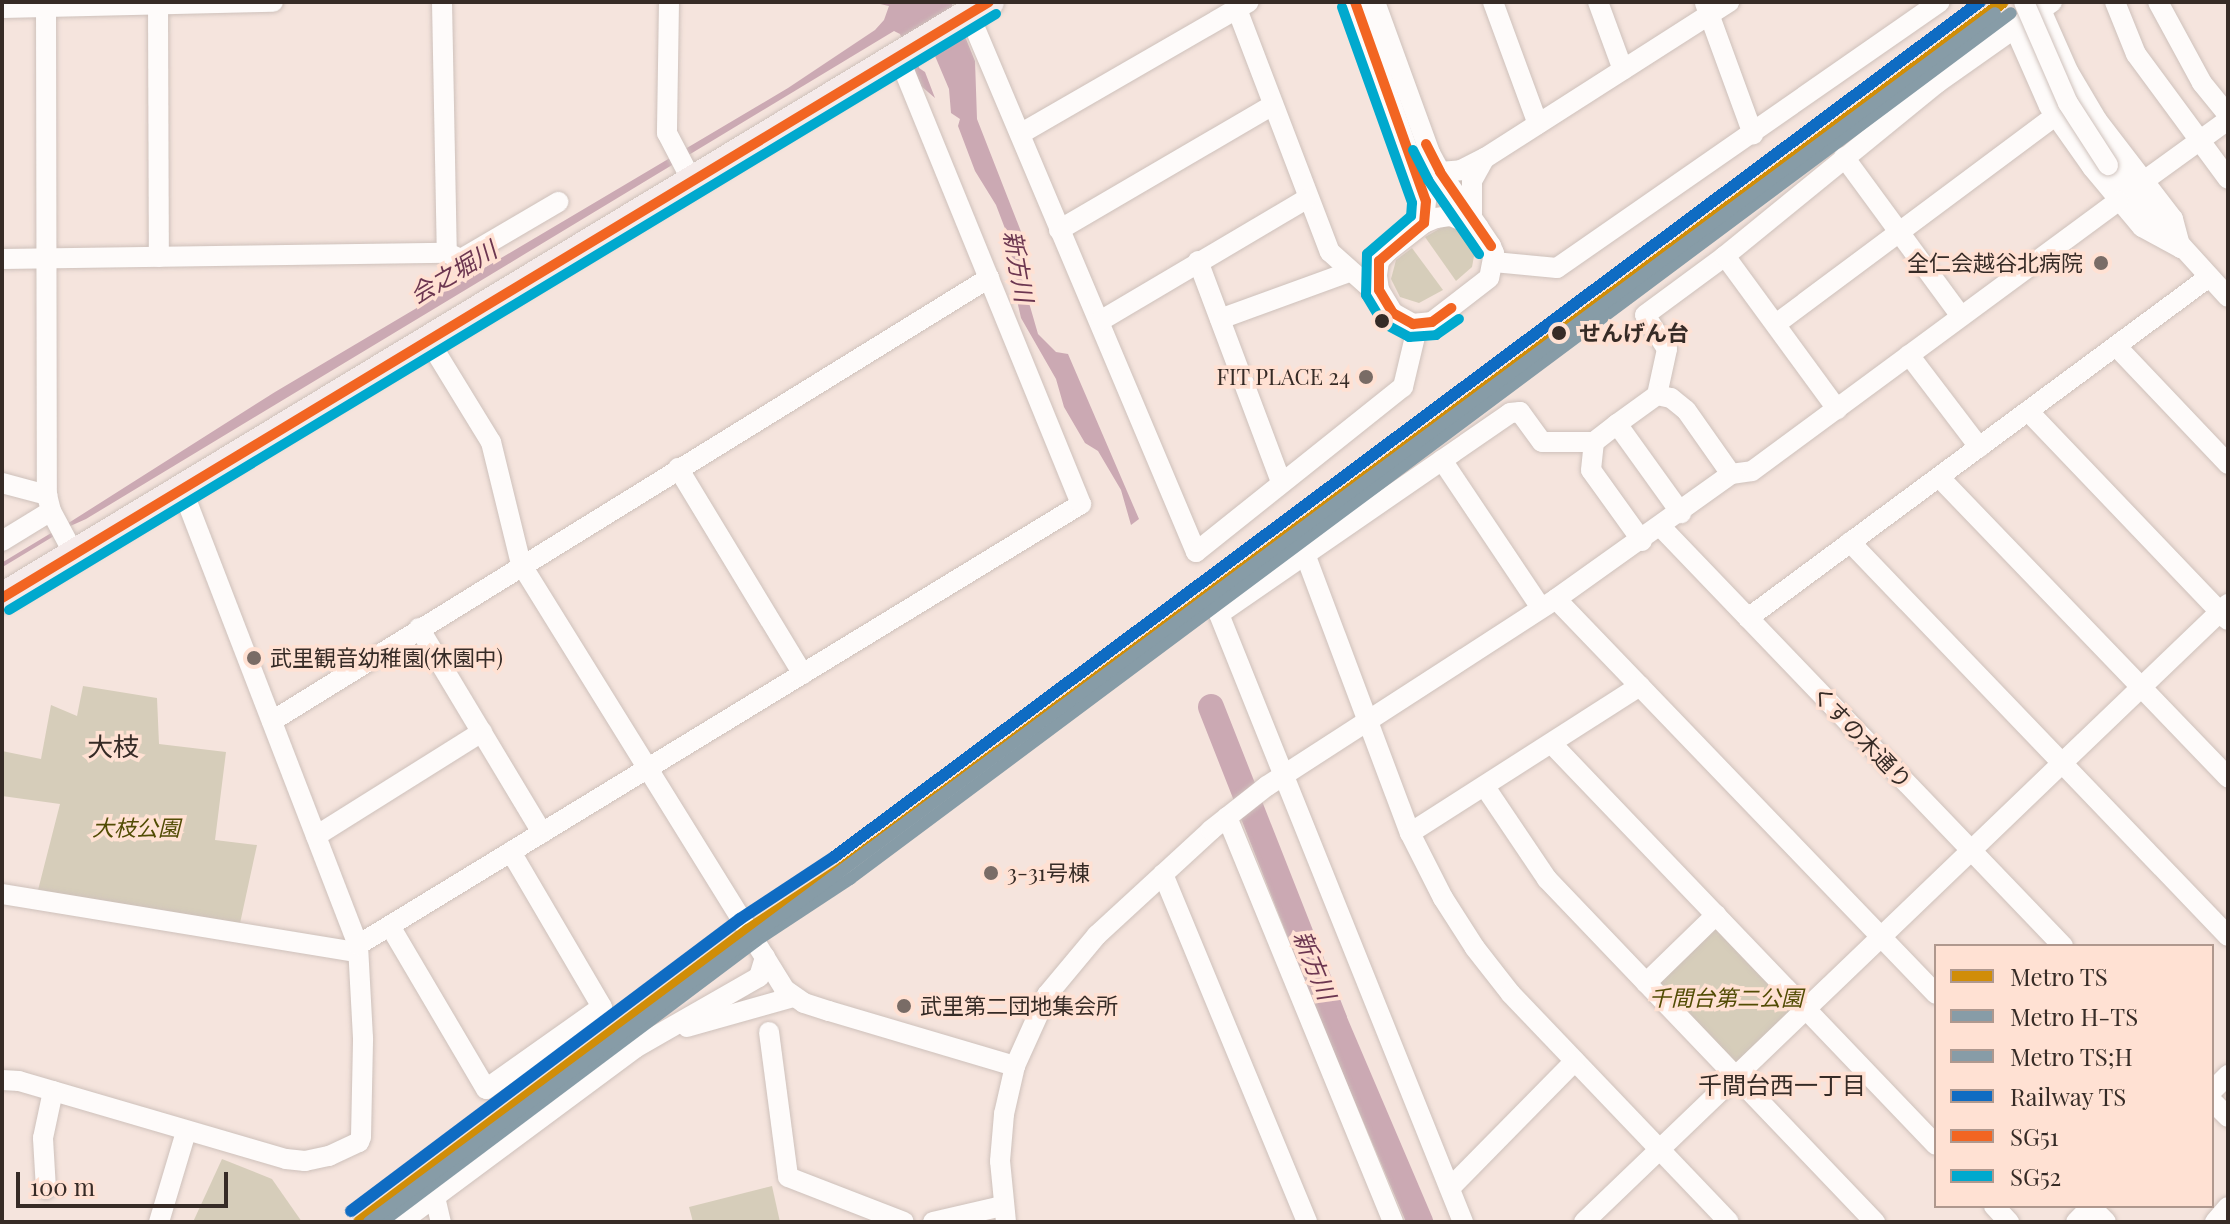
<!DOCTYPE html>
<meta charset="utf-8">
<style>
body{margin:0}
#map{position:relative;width:2230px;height:1224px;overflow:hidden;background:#f5e4dd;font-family:"Playfair Display","Noto Sans JP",serif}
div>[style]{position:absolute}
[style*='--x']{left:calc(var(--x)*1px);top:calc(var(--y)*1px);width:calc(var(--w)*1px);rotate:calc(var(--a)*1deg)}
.green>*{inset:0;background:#d6cdba}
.water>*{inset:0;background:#cba9b3}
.stream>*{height:4px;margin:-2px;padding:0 2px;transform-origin:2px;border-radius:2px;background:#cba9b3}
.river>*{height:26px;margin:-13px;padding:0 13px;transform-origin:13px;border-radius:13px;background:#cba9b3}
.roads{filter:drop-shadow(0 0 2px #cec1bb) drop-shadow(0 0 2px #cec1bb)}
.minor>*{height:20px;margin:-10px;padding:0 10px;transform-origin:10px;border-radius:10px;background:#fefbfa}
.highway>*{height:30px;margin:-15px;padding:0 15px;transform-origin:15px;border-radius:15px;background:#f5ebea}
.bridges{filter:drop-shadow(0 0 2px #cec1bb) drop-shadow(0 0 2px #cec1bb)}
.minor-bridge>*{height:20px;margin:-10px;padding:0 10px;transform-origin:10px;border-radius:10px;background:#fefbfa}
.bus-1>*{height:10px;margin:-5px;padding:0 5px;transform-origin:5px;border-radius:5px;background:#f26522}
.bus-2>*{height:10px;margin:-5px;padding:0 5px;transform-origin:5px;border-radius:5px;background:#00a9ce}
.rail-1>*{height:12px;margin:-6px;padding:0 6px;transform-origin:6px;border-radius:6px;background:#0f6cc3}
.metro-1>*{height:12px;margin:-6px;padding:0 6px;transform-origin:6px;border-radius:6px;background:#d08d08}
.metro-2>*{height:12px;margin:-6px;padding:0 6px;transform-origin:6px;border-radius:6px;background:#879ca7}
.metro-3>*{height:12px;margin:-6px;padding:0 6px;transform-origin:6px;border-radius:6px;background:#879ca7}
.dots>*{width:22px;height:22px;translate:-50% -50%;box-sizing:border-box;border:4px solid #ffe1d3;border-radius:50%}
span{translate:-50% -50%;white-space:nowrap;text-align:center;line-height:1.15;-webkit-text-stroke:7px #ffe1d3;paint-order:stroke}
.poi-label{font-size:22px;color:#362b26}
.right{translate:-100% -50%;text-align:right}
.left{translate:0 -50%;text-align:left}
.stop-label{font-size:22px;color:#362b26;font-weight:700}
.street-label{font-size:22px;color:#362b26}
.park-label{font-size:22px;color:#524c04;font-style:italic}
.water-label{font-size:24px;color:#6c3650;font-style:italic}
.neighbourhood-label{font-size:24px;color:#362b26}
.quarter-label{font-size:26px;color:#362b26}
.frame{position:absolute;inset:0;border:4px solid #362b26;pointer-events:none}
.legend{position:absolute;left:1934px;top:944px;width:280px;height:264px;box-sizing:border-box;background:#ffe1d3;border:2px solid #af988e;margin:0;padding:10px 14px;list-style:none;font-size:24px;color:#362b26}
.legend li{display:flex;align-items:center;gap:16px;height:40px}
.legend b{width:40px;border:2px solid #af988e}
.scale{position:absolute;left:16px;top:1172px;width:212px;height:36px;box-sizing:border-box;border:4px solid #362b26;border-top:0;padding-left:10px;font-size:24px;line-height:28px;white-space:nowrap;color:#362b26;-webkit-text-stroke:6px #ffe1d3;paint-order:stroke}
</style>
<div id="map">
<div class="green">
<i style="clip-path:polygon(1448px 224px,1468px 232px,1476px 245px,1472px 267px,1456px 281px,1425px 237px)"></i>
<i style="clip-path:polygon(1412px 248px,1443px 290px,1419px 303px,1400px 297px,1391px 279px,1396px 260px)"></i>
<i style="clip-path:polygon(83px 686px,157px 698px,159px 744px,226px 752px,215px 840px,257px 845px,239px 928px,37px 894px,60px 804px,2px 796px,2px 751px,41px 759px,51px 705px,77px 716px)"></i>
<i style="clip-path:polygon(1712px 924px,1795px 1009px,1735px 1067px,1653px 982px)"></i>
<i style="clip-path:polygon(222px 1159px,272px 1179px,302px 1222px,193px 1222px)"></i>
<i style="clip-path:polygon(772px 1186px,780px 1222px,693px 1222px,689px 1207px)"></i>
</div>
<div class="water">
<i style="clip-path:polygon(882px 2px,951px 2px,975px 61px,977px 119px,1027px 247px,1020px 259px,1021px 275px,1038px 334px,1056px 352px,1068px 354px,1139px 519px,1131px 525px,1121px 490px,1098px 451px,1085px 443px,1064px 407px,1056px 379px,1021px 318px,1007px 257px,1009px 239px,996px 205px,975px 171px,958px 126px,960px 119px,951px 113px,949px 89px,935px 56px,912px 29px,919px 68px,925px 72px,935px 98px,921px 86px,900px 34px,894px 31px,86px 519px,48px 536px,275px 392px,788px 88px,875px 30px,884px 20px,889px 6px,880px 4px)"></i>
</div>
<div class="stream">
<i style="--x:2;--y:565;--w:62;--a:-31.1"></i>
</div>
<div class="river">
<i style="--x:1211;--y:707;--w:336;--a:68.5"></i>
<i style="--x:1334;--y:1020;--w:220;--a:66.9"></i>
</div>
<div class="roads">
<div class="minor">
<i style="--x:46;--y:2;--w:493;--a:89.9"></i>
<i style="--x:47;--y:495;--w:16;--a:76"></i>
<i style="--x:51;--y:511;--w:49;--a:61.9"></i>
<i style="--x:442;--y:2;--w:251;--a:88.9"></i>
<i style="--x:669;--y:2;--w:131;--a:90.9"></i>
<i style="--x:667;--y:133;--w:54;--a:62.5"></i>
<i style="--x:1355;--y:2;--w:211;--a:70.4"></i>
<i style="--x:1426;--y:201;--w:22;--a:95"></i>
<i style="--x:1375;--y:2;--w:161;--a:70"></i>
<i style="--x:1430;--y:153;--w:21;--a:62"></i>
<i style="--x:1440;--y:172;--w:68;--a:55.1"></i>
<i style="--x:1479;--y:228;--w:22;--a:56"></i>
<i style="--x:1491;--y:246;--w:8;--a:67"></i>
<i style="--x:1494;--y:253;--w:25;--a:101"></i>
<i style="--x:1489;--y:278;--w:72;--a:142.3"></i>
<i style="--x:1432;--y:322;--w:19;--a:174"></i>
<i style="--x:1413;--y:324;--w:23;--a:-151"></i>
<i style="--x:1393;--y:313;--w:27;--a:-121"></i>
<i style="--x:1379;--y:290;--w:15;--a:-98"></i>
<i style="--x:1377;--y:275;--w:14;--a:-82"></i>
<i style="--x:1379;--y:261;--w:13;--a:-48"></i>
<i style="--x:1388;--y:251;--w:46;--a:-37.9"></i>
<i style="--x:1424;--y:223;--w:13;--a:-23"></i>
<i style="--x:1436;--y:218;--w:15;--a:-8"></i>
<i style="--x:1451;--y:216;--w:30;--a:23"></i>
<i style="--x:1493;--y:2;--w:130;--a:69.8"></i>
<i style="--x:1598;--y:2;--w:72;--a:69.8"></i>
<i style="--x:2115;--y:2;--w:56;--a:68"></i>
<i style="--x:2136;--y:54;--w:155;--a:53.6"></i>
<i style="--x:2158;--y:2;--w:92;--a:61.5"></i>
<i style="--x:2202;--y:83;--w:41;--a:50.9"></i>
<i style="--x:1705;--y:3;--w:140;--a:69.9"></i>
<i style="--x:158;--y:5;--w:252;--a:89.8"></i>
<i style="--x:2;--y:8;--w:271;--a:-1.3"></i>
<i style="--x:1237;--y:9;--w:260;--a:69.1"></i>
<i style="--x:1330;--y:252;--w:74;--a:41.7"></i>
<i style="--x:2041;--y:10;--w:67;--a:66.1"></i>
<i style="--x:2068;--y:71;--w:57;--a:59.4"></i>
<i style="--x:2097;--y:120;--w:125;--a:52.5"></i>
<i style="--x:2173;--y:219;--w:30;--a:75"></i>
<i style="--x:969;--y:14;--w:584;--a:67.12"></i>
<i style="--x:1196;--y:552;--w:265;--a:-38.6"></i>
<i style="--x:1403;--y:387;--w:65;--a:-76.6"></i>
<i style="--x:2015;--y:29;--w:84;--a:66.2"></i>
<i style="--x:2049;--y:106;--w:75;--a:54.8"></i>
<i style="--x:2092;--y:167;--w:78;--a:50.2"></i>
<i style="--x:2142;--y:227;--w:44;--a:28.3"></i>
<i style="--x:1020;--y:134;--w:264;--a:-30"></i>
<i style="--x:1844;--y:157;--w:197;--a:53.7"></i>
<i style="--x:2108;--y:165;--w:178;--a:47.7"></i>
<i style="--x:1440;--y:172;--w:21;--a:-5"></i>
<i style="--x:1461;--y:170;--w:27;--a:-27"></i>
<i style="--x:1485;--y:158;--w:290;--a:-32.6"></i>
<i style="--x:2141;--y:183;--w:107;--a:-35.9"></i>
<i style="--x:1472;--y:217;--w:36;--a:-90"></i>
<i style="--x:1472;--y:181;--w:26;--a:-61"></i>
<i style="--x:1059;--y:230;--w:248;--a:-30.3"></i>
<i style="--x:1725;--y:256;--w:190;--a:53.8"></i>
<i style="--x:2;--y:259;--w:445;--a:-0.8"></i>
<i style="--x:447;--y:253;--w:15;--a:23"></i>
<i style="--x:461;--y:259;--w:113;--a:-30.4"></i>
<i style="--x:1198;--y:261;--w:236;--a:69.4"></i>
<i style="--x:1494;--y:262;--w:63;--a:5.4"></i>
<i style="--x:1557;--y:268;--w:466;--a:-34.8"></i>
<i style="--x:1220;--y:319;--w:137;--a:-20"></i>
<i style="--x:1100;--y:321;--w:239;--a:-30.6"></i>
<i style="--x:1776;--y:324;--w:352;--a:-36.7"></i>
<i style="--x:429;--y:341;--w:119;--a:58.5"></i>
<i style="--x:491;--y:442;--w:126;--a:76.2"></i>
<i style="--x:521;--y:564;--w:500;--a:58.2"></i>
<i style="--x:784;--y:989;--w:24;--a:35"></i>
<i style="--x:804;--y:1003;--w:26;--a:18"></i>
<i style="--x:829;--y:1011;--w:194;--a:16.5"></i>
<i style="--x:2116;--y:346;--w:163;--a:46.5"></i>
<i style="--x:1909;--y:355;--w:116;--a:52.7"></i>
<i style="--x:1657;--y:395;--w:47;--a:-77.7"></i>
<i style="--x:1667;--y:349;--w:40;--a:-122.9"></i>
<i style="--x:1645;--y:315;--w:99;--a:-36.4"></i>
<i style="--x:1725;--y:256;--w:274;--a:-39.2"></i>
<i style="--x:1937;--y:83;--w:141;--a:-35.2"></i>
<i style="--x:2028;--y:411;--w:289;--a:46.3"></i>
<i style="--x:1617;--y:424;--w:110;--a:54.3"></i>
<i style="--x:1442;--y:460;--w:178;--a:56.2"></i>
<i style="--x:678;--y:468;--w:241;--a:58.8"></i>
<i style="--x:1939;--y:477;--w:417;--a:46.1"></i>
<i style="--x:2;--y:483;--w:47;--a:14.9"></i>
<i style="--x:1661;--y:527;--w:581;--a:46.19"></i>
<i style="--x:2;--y:541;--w:57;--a:-31.5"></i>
<i style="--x:1642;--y:541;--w:87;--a:-125.7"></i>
<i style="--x:1591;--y:470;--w:28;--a:-84"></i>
<i style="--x:1594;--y:442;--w:29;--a:-38"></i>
<i style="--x:1617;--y:424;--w:49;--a:-35.9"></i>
<i style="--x:1657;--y:395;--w:14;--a:12"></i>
<i style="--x:1671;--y:398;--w:19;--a:39"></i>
<i style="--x:1686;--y:410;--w:78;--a:54.9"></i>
<i style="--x:1850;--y:542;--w:546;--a:46.19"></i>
<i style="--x:1305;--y:554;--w:298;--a:69.4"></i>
<i style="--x:1410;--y:833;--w:73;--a:63.1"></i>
<i style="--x:1443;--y:898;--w:59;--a:57.4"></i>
<i style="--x:1475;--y:948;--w:58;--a:52"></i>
<i style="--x:1511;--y:994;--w:315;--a:46.3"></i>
<i style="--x:1556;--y:599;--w:548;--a:46.11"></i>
<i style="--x:1748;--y:618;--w:573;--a:-36.49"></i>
<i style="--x:419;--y:628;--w:239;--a:59"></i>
<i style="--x:272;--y:721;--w:843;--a:-31.71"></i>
<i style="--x:1552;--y:744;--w:555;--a:46.24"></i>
<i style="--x:1485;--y:787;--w:111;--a:56"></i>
<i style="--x:1547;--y:879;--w:475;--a:46.3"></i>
<i style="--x:1227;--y:817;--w:438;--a:67.7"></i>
<i style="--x:1410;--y:833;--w:273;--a:-32.6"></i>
<i style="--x:316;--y:836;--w:196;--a:-32.1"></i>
<i style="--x:1163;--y:874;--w:377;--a:67.5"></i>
<i style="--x:2;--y:894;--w:360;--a:9.3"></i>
<i style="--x:390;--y:926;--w:189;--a:59.5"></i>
<i style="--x:486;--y:1089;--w:142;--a:-35.3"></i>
<i style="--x:602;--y:1007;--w:180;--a:-120.4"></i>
<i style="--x:358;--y:945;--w:847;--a:-31.38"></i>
<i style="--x:1081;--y:504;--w:482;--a:-112.2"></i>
<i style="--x:1646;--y:983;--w:98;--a:-44.2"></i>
<i style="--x:687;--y:1027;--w:110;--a:-15.8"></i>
<i style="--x:769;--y:1032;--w:146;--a:82.5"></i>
<i style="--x:788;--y:1177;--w:124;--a:21.2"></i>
<i style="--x:2;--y:1080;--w:17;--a:3"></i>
<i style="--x:19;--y:1081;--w:278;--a:16.3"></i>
<i style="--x:286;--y:1159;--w:19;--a:6"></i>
<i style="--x:305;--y:1161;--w:25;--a:-12"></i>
<i style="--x:329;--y:1156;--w:33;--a:-25"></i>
<i style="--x:359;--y:1142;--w:5;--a:-68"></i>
<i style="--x:361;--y:1137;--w:99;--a:-88.8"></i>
<i style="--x:363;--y:1038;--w:93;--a:-93.1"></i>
<i style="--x:358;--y:945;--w:489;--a:-111.1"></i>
<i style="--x:2212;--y:1091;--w:23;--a:-45"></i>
<i style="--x:2212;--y:1101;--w:23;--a:45"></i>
<i style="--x:1450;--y:1188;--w:178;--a:-45.5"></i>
<i style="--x:46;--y:1189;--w:51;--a:-93.4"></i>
<i style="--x:43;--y:1138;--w:48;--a:-78"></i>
<i style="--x:435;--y:1197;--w:26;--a:77"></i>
<i style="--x:1994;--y:1206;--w:22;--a:47"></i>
<i style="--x:2091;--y:1207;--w:21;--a:45"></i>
<i style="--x:159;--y:1222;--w:94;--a:-73.3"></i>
<i style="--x:401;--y:1222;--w:292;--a:-36.6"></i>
<i style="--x:635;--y:1048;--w:143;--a:-29.8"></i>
<i style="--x:759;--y:977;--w:21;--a:-73"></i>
<i style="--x:933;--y:1222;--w:71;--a:-13.1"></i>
<i style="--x:1006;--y:1222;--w:61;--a:-95.6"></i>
<i style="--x:1000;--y:1161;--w:47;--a:-85.1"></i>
<i style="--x:1004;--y:1114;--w:49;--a:-77.1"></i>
<i style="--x:1015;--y:1066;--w:78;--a:-65.7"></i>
<i style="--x:1047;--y:995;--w:78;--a:-50.2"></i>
<i style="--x:1097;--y:935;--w:155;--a:-42.6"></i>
<i style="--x:1211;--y:830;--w:71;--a:-38.2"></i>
<i style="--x:1267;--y:786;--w:344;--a:-32.9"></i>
<i style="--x:1556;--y:599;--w:215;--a:-35.5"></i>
<i style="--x:1731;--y:474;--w:21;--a:-8"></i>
<i style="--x:1752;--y:471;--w:455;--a:-36.4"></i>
<i style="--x:1463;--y:1222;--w:655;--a:-111.87"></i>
<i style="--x:1219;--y:614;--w:354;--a:-34.6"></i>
<i style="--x:1510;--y:413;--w:10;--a:-6"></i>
<i style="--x:1520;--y:412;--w:37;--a:54"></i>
<i style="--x:1542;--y:442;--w:52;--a:0"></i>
<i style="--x:1584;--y:1222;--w:893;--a:-43.82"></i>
<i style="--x:2076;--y:1222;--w:23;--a:-45"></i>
<i style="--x:2215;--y:1222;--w:20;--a:-49"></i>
</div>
<div class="highway">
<i style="--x:2;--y:598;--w:1153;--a:-31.13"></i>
</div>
</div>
<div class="bridges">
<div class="minor-bridge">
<i style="--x:2024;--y:2;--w:110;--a:66.5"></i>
<i style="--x:2068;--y:103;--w:74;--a:57.2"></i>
</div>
</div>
<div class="bus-1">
<i style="--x:1355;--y:2;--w:211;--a:70.4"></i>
<i style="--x:1426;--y:201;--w:22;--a:95"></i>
<i style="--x:1424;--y:223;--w:59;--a:139.8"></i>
<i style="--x:1379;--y:261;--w:29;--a:90"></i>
<i style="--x:1379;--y:290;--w:27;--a:59"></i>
<i style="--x:1393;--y:313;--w:23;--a:29"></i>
<i style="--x:1413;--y:324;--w:19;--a:-6"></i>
<i style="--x:1432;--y:322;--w:24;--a:-36"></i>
<i style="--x:1426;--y:144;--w:31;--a:63"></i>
<i style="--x:1440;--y:172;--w:90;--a:55.4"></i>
<i style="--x:2;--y:598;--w:1153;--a:-31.13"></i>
</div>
<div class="bus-2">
<i style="--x:1342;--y:7;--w:208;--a:70.3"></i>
<i style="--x:1412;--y:203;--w:13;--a:94"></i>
<i style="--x:1411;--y:216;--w:58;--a:139.2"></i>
<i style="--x:1367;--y:254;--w:41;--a:91.4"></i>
<i style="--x:1366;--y:295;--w:33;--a:59"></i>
<i style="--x:1383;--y:323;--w:30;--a:28"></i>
<i style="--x:1409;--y:337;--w:27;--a:-4"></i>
<i style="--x:1436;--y:335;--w:28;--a:-35"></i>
<i style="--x:1413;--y:150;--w:34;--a:63"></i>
<i style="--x:1428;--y:180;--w:90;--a:55.4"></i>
<i style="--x:9;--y:610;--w:1153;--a:-31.13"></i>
</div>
<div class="rail-1">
<i style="--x:351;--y:1211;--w:486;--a:-36.9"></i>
<i style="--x:740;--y:919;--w:113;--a:-33.4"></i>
<i style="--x:834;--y:857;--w:1430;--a:-36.73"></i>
</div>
<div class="metro-1">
<i style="--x:359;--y:1222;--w:486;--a:-36.9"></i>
<i style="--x:748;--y:930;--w:113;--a:-33.4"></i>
<i style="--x:842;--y:868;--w:1448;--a:-36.72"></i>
</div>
<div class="metro-2">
<i style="--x:382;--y:1222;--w:468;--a:-36.9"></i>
<i style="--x:756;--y:941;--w:113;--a:-33.4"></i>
<i style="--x:850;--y:879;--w:1448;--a:-36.72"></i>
</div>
<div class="metro-3">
<i style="--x:369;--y:1222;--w:2026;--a:-36.63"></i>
</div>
<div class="dots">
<i style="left:2101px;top:263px;background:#796c66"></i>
<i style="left:1382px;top:321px;background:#362b26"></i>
<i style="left:1559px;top:333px;background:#362b26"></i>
<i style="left:1366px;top:377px;background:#796c66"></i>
<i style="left:254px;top:658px;background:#796c66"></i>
<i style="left:991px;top:873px;background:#796c66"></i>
<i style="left:904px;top:1006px;background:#796c66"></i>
</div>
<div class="poi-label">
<span class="right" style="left:2083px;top:263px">全仁会越谷北病院</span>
<span class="right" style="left:1350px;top:377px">FIT PLACE 24</span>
<span class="left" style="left:270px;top:658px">武里観音幼稚園(休園中)</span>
<span class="left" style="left:1007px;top:873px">3-31号棟</span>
<span class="left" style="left:920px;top:1006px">武里第二団地集会所</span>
</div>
<div class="stop-label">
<span class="left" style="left:1579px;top:333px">せんげん台</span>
</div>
<div class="street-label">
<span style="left:1862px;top:737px;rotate:46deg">くすの木通り</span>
</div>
<div class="park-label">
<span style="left:136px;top:828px">大枝公園</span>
<span style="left:1726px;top:998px">千間台第二公園</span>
</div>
<div class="water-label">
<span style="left:1019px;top:266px;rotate:80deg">新方川</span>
<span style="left:453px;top:272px;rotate:-31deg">会之堀川</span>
<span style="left:1315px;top:965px;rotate:68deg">新方川</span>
</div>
<div class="neighbourhood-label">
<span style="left:1782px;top:1085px">千間台西一丁目</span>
</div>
<div class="quarter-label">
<span style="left:113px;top:746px">大枝</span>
</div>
<div class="frame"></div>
<ul class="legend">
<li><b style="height:10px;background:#d08d08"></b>Metro TS</li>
<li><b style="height:10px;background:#879ca7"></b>Metro H-TS</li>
<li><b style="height:10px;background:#879ca7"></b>Metro TS;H</li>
<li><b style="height:10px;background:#0f6cc3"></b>Railway TS</li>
<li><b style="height:10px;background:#f26522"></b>SG51</li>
<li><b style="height:10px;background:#00a9ce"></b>SG52</li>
</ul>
<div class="scale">100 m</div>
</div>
